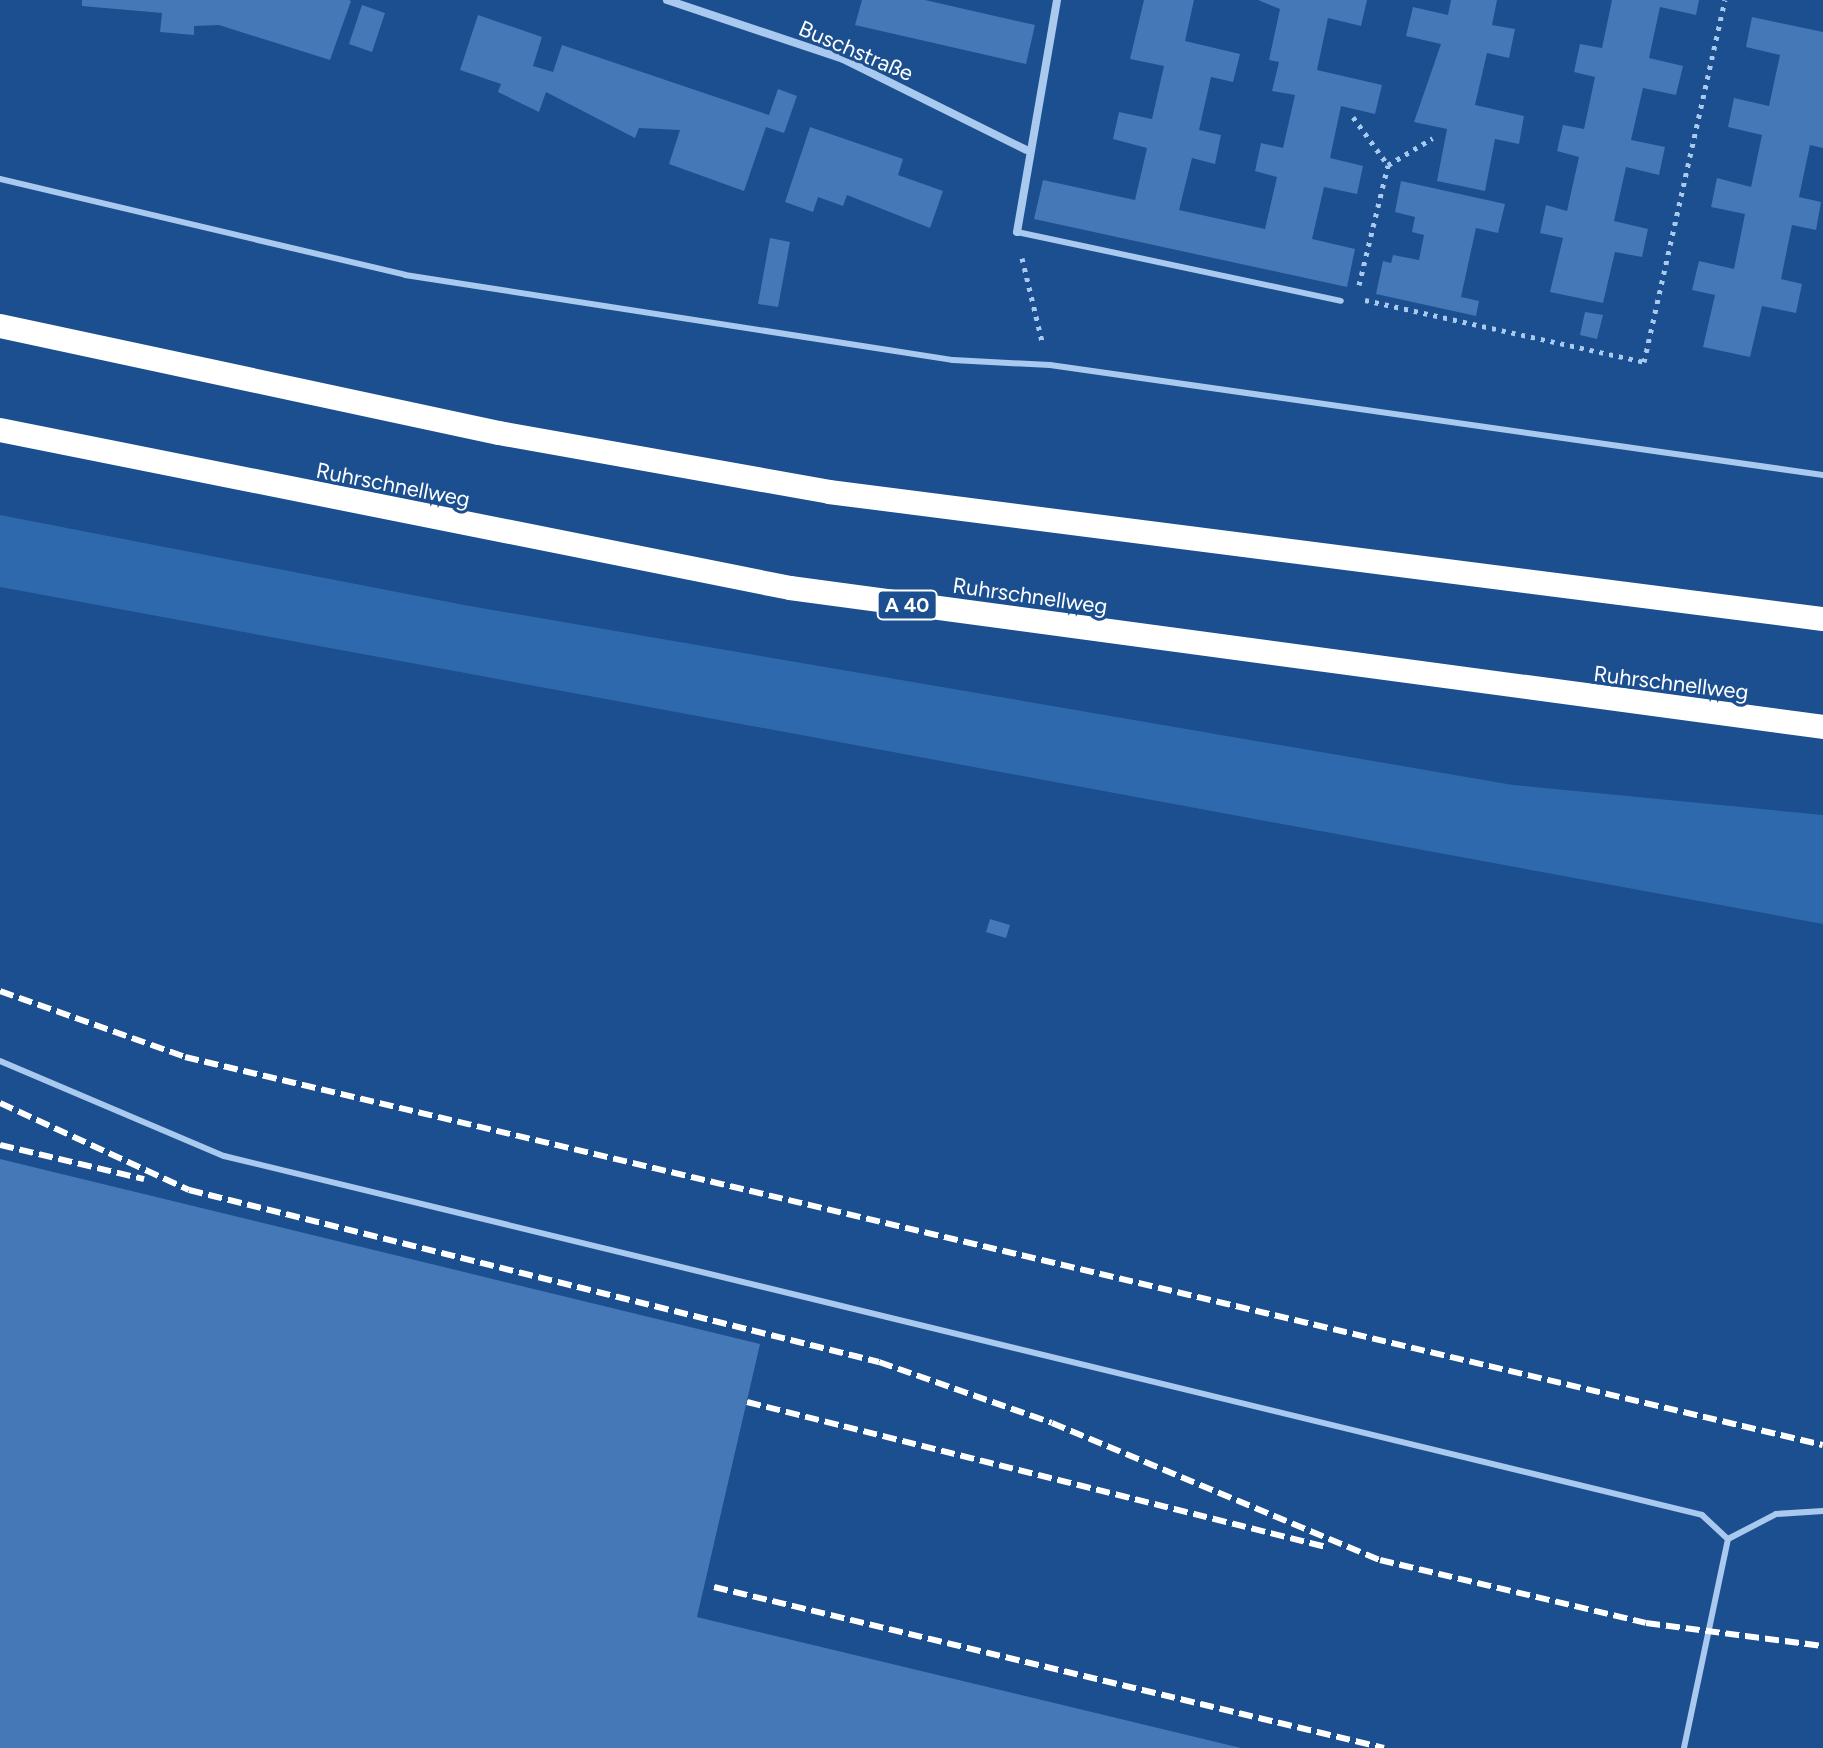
<!DOCTYPE html>
<meta charset="utf-8">
<style>
body{margin:0}
#map{position:relative;width:1823px;height:1748px;overflow:hidden;background:#1b4f8f;font-family:Figtree,sans-serif}
div>[style]{position:absolute}
[style*='--x']{left:calc(var(--x)*1px);top:calc(var(--y)*1px);width:calc(var(--w)*1px);rotate:calc(var(--a)*1deg)}
.green>*{inset:0;background:#2e69ad}
.building>*{inset:0;background:#4478b7}
.path>*{height:5px;margin-top:-2.5px;transform-origin:0;background:repeating-linear-gradient(90deg,#a9c9ee 0 4px,transparent 0 10px)}
.lane>*{height:6px;margin:-3px;padding:0 3px;transform-origin:3px;border-radius:3px;background:#a9c9ee}
.street>*{height:8px;margin:-4px;padding:0 4px;transform-origin:4px;border-radius:4px;background:#a9c9ee}
.highway>*{height:24px;margin:-12px;padding:0 12px;transform-origin:12px;border-radius:12px;background:#fff}
.rail>*{height:6px;margin-top:-3px;transform-origin:0;background:repeating-linear-gradient(90deg,#fff 0 14px,transparent 0 20px)}
span{translate:-50% -50%;white-space:nowrap;text-align:center;line-height:1.15;-webkit-text-stroke:6px #1b4f8f;paint-order:stroke}
.shield-label span{padding:2px 6px;background:#1b4f8f;border:2px solid;border-radius:6px;-webkit-text-stroke-width:0}
.shield-label{font-size:20px;color:#fff;font-weight:700}
.street-label{font-size:22px;color:#fff}
</style>
<div id="map">
<div class="green">
<i style="clip-path:polygon(0 515px,464px 605px,1513px 785px,1823px 815px,1823px 924px,0 587px)"></i>
</div>
<div class="building">
<i style="clip-path:polygon(82px 0,349px 0,351px 1px,330px 60px,219px 25px,194px 26px,194px 35px,160px 32px,162px 13px,82px 6px)"></i>
<i style="clip-path:polygon(862px 0,925px 0,1035px 25px,1026px 64px,855px 25px)"></i>
<i style="clip-path:polygon(1144px 0,1194px 0,1185px 41px,1240px 54px,1233px 82px,1211px 77px,1199px 130px,1221px 135px,1215px 164px,1192px 158px,1179px 210px,1265px 229px,1277px 177px,1255px 171px,1261px 143px,1283px 148px,1295px 95px,1272px 91px,1279px 62px,1269px 60px,1280px 9px,1258px 0,1367px 0,1361px 26px,1328px 18px,1317px 70px,1382px 85px,1375px 114px,1341px 106px,1330px 158px,1363px 166px,1357px 194px,1324px 187px,1312px 239px,1355px 249px,1347px 287px,1034px 219px,1043px 180px,1135px 200px,1147px 148px,1113px 139px,1119px 112px,1152px 119px,1164px 66px,1130px 59px)"></i>
<i style="clip-path:polygon(1451px 0,1497px 0,1492px 25px,1515px 29px,1509px 58px,1487px 53px,1475px 105px,1524px 116px,1519px 144px,1495px 139px,1485px 191px,1437px 181px,1447px 129px,1414px 122px,1441px 44px,1406px 36px,1413px 7px,1448px 15px)"></i>
<i style="clip-path:polygon(1612px 0,1699px 0,1696px 15px,1660px 7px,1649px 58px,1683px 66px,1676px 95px,1643px 88px,1631px 140px,1665px 147px,1659px 175px,1626px 167px,1614px 221px,1648px 229px,1642px 257px,1615px 252px,1603px 303px,1550px 292px,1563px 238px,1540px 233px,1546px 205px,1567px 211px,1579px 157px,1557px 151px,1563px 125px,1584px 129px,1595px 77px,1574px 72px,1580px 44px,1602px 48px)"></i>
<i style="clip-path:polygon(362px 5px,385px 13px,372px 52px,349px 44px)"></i>
<i style="clip-path:polygon(478px 15px,542px 37px,533px 66px,553px 72px,562px 45px,769px 115px,778px 89px,797px 96px,784px 133px,766px 127px,744px 191px,669px 164px,680px 130px,639px 128px,635px 138px,546px 92px,539px 112px,498px 92px,501px 84px,460px 70px)"></i>
<i style="clip-path:polygon(1752px 17px,1823px 32px,1823px 148px,1810px 145px,1799px 197px,1821px 202px,1816px 230px,1792px 225px,1781px 279px,1802px 284px,1796px 313px,1762px 306px,1750px 357px,1703px 347px,1715px 295px,1692px 290px,1699px 261px,1734px 269px,1745px 214px,1711px 207px,1717px 178px,1751px 187px,1762px 135px,1728px 127px,1734px 98px,1769px 106px,1780px 55px,1746px 47px)"></i>
<i style="clip-path:polygon(810px 127px,903px 159px,898px 175px,943px 191px,930px 228px,847px 195px,843px 206px,818px 197px,813px 212px,785px 202px)"></i>
<i style="clip-path:polygon(1401px 181px,1505px 204px,1498px 233px,1476px 228px,1461px 297px,1479px 301px,1476px 316px,1376px 294px,1383px 261px,1391px 263px,1393px 255px,1419px 260px,1424px 235px,1412px 232px,1415px 217px,1395px 212px)"></i>
<i style="clip-path:polygon(770px 238px,790px 242px,778px 307px,758px 304px)"></i>
<i style="clip-path:polygon(1585px 312px,1603px 315px,1597px 339px,1580px 335px)"></i>
<i style="clip-path:polygon(990px 919px,1010px 925px,1006px 938px,986px 932px)"></i>
<i style="clip-path:polygon(0 1159px,760px 1344px,697px 1617px,1241px 1748px,0 1748px)"></i>
</div>
<div class="path">
<i style="--x:1353;--y:117;--w:59;--a:53.9"></i>
<i style="--x:1022;--y:258;--w:85;--a:76.5"></i>
<i style="--x:1359;--y:285;--w:123;--a:-76.4"></i>
<i style="--x:1388;--y:165;--w:52;--a:-31"></i>
<i style="--x:1365;--y:300;--w:286;--a:12.5"></i>
<i style="--x:1644;--y:362;--w:371;--a:-77.4"></i>
</div>
<div class="lane">
<i style="--x:0;--y:179;--w:416;--a:13.3"></i>
<i style="--x:405;--y:275;--w:555;--a:8.82"></i>
<i style="--x:953;--y:360;--w:97;--a:3"></i>
<i style="--x:1050;--y:365;--w:781;--a:8.1"></i>
<i style="--x:1017;--y:232;--w:331;--a:12"></i>
<i style="--x:0;--y:1061;--w:243;--a:23"></i>
<i style="--x:224;--y:1156;--w:1521;--a:13.65"></i>
<i style="--x:1702;--y:1515;--w:35;--a:43"></i>
<i style="--x:1728;--y:1539;--w:214;--a:101.9"></i>
<i style="--x:1728;--y:1539;--w:54;--a:-27.5"></i>
<i style="--x:1776;--y:1514;--w:47;--a:-3.7"></i>
</div>
<div class="street">
<i style="--x:667;--y:0;--w:186;--a:18.5"></i>
<i style="--x:843;--y:59;--w:204;--a:26.4"></i>
<i style="--x:1017;--y:232;--w:235;--a:-80.2"></i>
</div>
<div class="highway">
<i style="--x:0;--y:326;--w:510;--a:12.1"></i>
<i style="--x:499;--y:433;--w:335;--a:10.1"></i>
<i style="--x:829;--y:492;--w:1002;--a:7.28"></i>
<i style="--x:0;--y:430;--w:806;--a:11.31"></i>
<i style="--x:790;--y:588;--w:1042;--a:7.66"></i>
</div>
<div class="rail">
<i style="--x:0;--y:991;--w:196;--a:19.6"></i>
<i style="--x:185;--y:1057;--w:1683;--a:13.33"></i>
<i style="--x:0;--y:1103;--w:208;--a:24.7"></i>
<i style="--x:189;--y:1190;--w:711;--a:14"></i>
<i style="--x:879;--y:1362;--w:183;--a:19.4"></i>
<i style="--x:1052;--y:1423;--w:355;--a:22.7"></i>
<i style="--x:1380;--y:1560;--w:273;--a:13.3"></i>
<i style="--x:1646;--y:1623;--w:178;--a:7.4"></i>
<i style="--x:0;--y:1145;--w:148;--a:13.3"></i>
<i style="--x:747;--y:1402;--w:597;--a:14.06"></i>
<i style="--x:714;--y:1587;--w:689;--a:13.51"></i>
</div>
<div class="shield-label">
<span style="left:907px;top:605px">A 40</span>
</div>
<div class="street-label">
<span style="left:856px;top:51px;rotate:23deg">Buschstraße</span>
<span style="left:393px;top:485px;rotate:11deg">Ruhrschnellweg</span>
<span style="left:1030px;top:596px;rotate:8deg">Ruhrschnellweg</span>
<span style="left:1671px;top:683px;rotate:7deg">Ruhrschnellweg</span>
</div>
</div>
